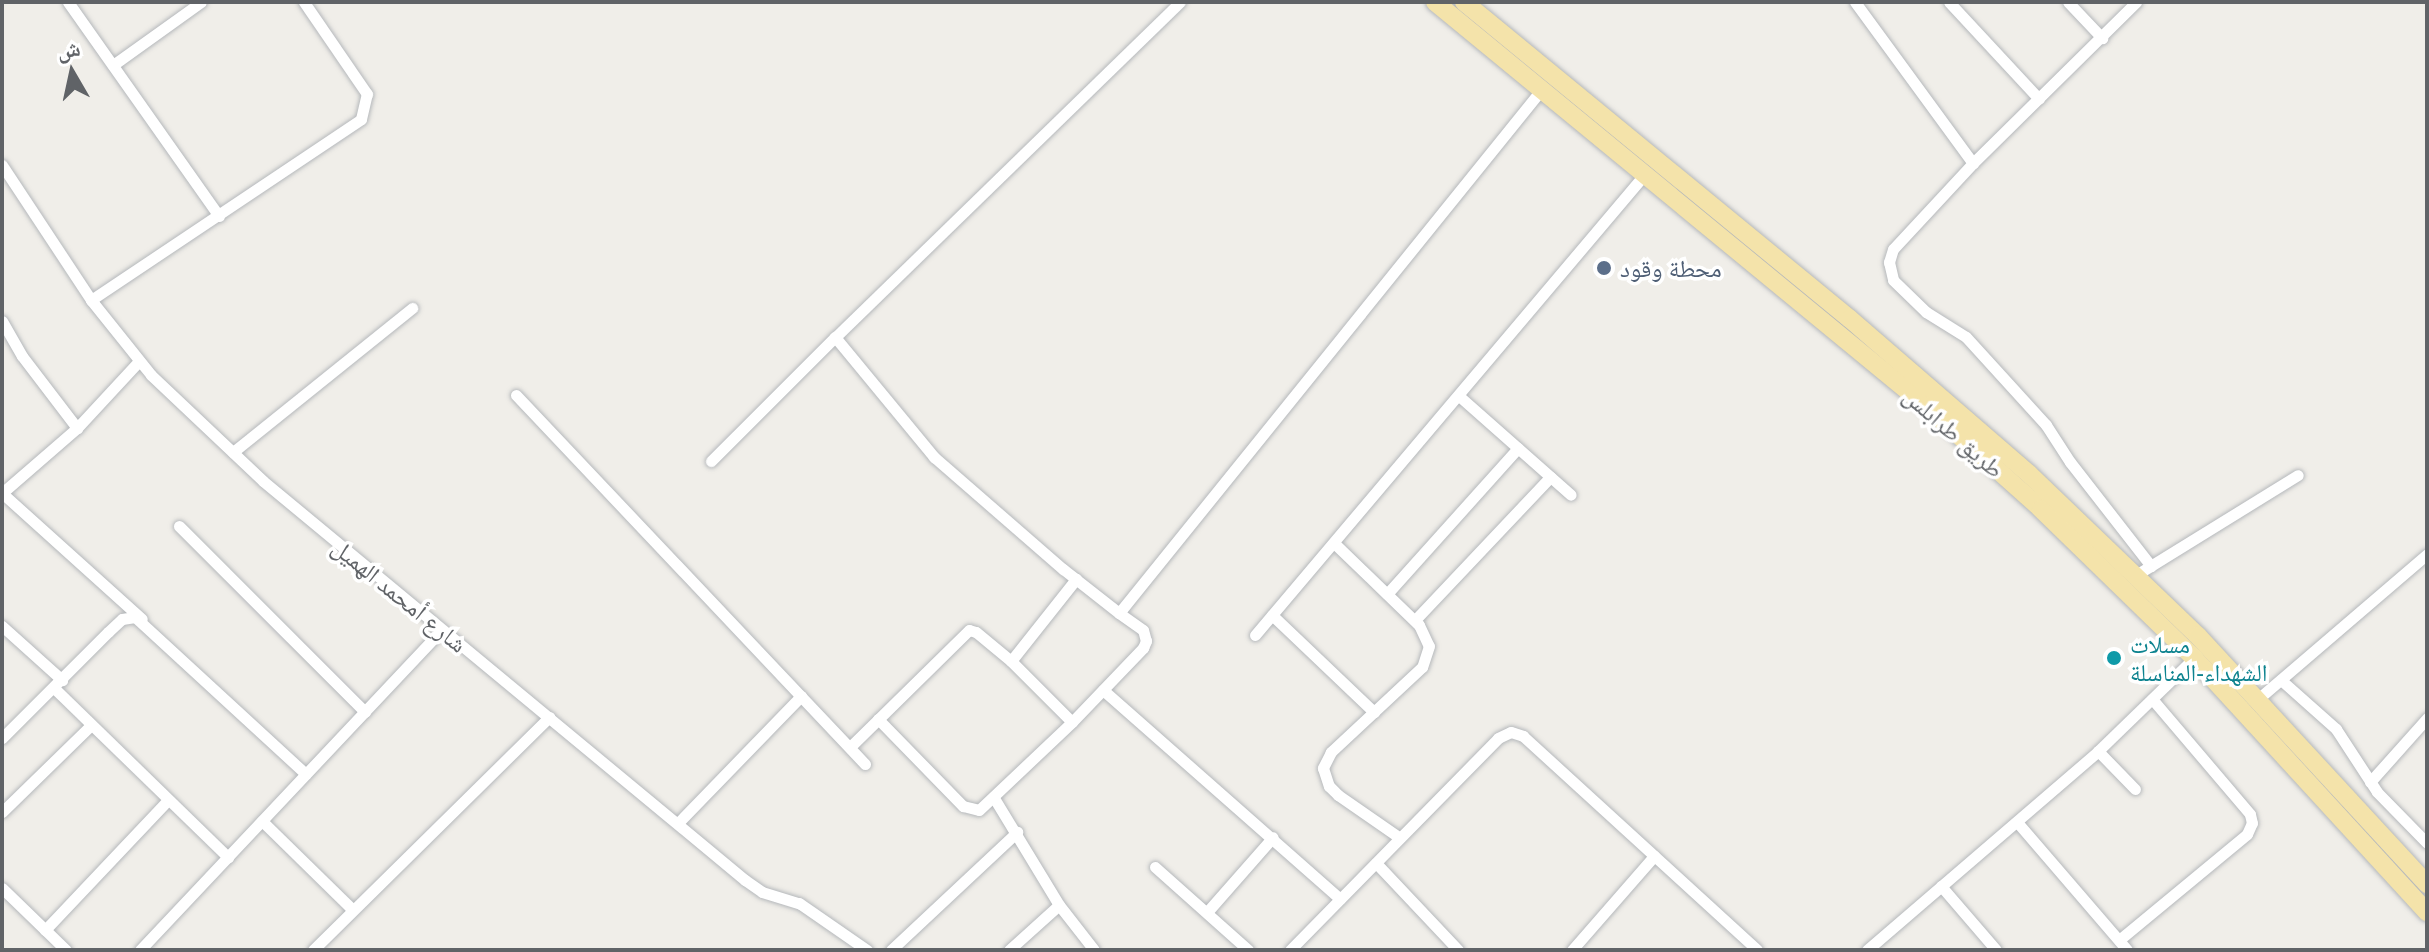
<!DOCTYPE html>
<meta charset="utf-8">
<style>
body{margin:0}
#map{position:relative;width:2429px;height:952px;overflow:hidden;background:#f0eee9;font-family:"Noto Sans","Noto Naskh Arabic",sans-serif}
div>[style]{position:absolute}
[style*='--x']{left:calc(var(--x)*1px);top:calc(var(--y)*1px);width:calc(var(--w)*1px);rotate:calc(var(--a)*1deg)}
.roads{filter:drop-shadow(0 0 2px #b5b8bb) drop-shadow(0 0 2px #b5b8bb)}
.minor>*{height:11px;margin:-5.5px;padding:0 5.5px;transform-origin:5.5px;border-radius:5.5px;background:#fff}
.trunk>*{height:18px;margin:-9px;padding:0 9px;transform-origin:9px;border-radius:9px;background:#f4e3aa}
.dots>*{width:22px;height:22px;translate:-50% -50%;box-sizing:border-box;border:4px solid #fff;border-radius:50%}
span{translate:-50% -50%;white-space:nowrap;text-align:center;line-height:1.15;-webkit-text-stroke:7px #fff;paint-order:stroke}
.service-label{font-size:24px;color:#4e5e75}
.left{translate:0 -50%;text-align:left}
.street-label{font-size:24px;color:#606367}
.culture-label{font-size:24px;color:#0d838f}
.frame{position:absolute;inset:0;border:4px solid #606367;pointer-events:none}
.north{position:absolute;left:32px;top:32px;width:80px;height:80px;-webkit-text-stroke:6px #fff;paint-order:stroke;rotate:351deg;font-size:22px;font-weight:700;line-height:32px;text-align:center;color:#606367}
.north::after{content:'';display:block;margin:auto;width:28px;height:36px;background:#606367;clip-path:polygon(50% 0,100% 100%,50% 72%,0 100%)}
</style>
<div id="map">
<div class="roads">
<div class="minor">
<i style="--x:68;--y:2;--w:262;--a:54.8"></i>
<i style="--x:1180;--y:2;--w:481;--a:135.8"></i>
<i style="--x:835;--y:337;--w:156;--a:50.5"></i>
<i style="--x:934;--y:457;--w:171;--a:41"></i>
<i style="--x:1063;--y:569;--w:71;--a:38.2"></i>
<i style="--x:1119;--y:613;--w:673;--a:-51.09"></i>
<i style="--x:1855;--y:2;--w:200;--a:53.8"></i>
<i style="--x:1973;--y:163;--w:229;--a:-44.6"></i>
<i style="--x:1949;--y:2;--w:132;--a:47.1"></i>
<i style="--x:2068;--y:2;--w:50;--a:46.6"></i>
<i style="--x:113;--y:65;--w:108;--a:-35.6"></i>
<i style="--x:1973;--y:163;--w:117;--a:132.9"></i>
<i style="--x:1893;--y:249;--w:14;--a:107"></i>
<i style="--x:1889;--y:262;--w:18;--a:77"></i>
<i style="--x:1893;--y:280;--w:46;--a:44.1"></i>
<i style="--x:1926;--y:312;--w:47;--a:32"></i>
<i style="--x:1966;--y:337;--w:119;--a:47.7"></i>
<i style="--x:2046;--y:425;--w:44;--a:57"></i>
<i style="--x:2070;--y:462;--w:132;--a:52.1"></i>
<i style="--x:2;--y:165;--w:162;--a:56.6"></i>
<i style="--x:91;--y:300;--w:96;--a:51.3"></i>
<i style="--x:151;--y:375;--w:154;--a:43.4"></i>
<i style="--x:263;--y:481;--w:626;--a:39.62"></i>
<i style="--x:745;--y:880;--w:21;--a:35"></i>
<i style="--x:762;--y:892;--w:39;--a:17"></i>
<i style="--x:799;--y:903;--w:83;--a:34.7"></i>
<i style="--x:91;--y:300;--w:325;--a:-33.8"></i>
<i style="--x:361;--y:119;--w:26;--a:-77"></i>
<i style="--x:367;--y:94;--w:112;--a:-124.4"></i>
<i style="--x:2;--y:321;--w:40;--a:60.3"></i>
<i style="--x:22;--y:356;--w:91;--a:52.6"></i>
<i style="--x:516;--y:395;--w:508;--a:46.6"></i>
<i style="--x:1459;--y:396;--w:149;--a:41.5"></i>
<i style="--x:233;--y:452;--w:230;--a:-38.8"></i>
<i style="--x:711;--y:461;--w:175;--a:-45"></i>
<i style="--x:2;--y:493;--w:99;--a:-40.9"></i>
<i style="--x:77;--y:428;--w:91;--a:-47.2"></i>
<i style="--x:2;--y:493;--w:188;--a:42"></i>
<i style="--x:179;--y:526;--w:263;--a:45"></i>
<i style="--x:1334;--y:543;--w:118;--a:44"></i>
<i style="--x:1419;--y:625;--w:23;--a:65"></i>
<i style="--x:1429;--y:646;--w:22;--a:108"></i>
<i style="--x:1422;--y:667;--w:125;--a:137"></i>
<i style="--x:1331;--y:752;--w:18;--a:117"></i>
<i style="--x:1323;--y:768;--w:19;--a:72"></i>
<i style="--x:1329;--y:786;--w:13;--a:45"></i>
<i style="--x:1338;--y:795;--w:75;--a:34.7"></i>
<i style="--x:2136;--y:575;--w:190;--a:-31.7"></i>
<i style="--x:1387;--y:594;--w:196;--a:-48.1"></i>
<i style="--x:1272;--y:615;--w:141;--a:43.6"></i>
<i style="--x:1415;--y:620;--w:197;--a:-46.6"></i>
<i style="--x:2;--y:626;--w:81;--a:42"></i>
<i style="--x:1255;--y:635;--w:602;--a:-49.78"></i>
<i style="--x:1011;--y:661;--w:105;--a:-51.6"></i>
<i style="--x:2281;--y:680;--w:74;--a:41.7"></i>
<i style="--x:2336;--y:729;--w:75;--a:56.9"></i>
<i style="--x:2377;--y:792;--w:71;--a:45.6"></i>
<i style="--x:54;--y:688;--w:243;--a:44.2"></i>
<i style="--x:1103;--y:690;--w:316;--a:41.4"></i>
<i style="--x:2258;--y:699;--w:223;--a:-40.6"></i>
<i style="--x:878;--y:719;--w:122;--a:45.7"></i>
<i style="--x:963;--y:806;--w:16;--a:14"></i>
<i style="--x:979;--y:810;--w:128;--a:-43.4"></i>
<i style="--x:1072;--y:722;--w:103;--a:-46.2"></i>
<i style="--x:1143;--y:648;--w:8;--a:-67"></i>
<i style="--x:1146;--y:641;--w:11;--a:-105"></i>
<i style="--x:1143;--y:630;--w:29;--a:-145"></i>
<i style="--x:2;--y:738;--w:150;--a:-45"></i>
<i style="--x:108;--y:632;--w:19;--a:-43"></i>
<i style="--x:122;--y:619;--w:13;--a:-9"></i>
<i style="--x:135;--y:617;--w:232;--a:42.6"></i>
<i style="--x:850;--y:747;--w:167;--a:-44.5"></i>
<i style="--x:969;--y:630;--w:7;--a:16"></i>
<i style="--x:976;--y:632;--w:45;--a:39.6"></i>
<i style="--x:1011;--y:661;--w:86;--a:45"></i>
<i style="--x:2098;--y:751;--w:53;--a:45.8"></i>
<i style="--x:2370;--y:782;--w:86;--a:-48.3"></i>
<i style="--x:994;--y:798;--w:125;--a:58.7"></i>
<i style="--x:1059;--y:905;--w:57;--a:52.1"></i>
<i style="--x:2;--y:812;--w:124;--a:-44.3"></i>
<i style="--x:262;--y:821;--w:126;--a:44.4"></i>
<i style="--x:2017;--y:822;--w:169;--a:49.3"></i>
<i style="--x:678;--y:823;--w:177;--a:-45.9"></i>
<i style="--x:1376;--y:863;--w:120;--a:46.7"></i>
<i style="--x:1155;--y:867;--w:125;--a:41.7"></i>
<i style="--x:1941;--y:886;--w:84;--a:49.3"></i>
<i style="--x:2;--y:888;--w:89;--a:44.1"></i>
<i style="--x:1208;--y:911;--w:98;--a:-48.7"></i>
<i style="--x:45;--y:930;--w:179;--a:-46.6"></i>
<i style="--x:2119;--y:940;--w:166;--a:-39.6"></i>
<i style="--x:2247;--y:834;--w:12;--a:-66"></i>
<i style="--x:2252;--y:823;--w:9;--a:-103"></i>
<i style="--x:2250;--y:814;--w:151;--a:-130.4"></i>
<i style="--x:140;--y:950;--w:439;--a:-46.7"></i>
<i style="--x:313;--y:950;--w:332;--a:-44.6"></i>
<i style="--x:891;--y:950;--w:173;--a:-43.1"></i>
<i style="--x:1009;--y:950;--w:67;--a:-42"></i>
<i style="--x:1290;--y:950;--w:297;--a:-45.5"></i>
<i style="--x:1498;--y:738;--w:14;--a:-25"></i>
<i style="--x:1511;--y:732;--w:13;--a:18"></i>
<i style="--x:1523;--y:736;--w:317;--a:42.4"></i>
<i style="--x:1572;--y:950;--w:125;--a:-48.9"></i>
<i style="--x:1867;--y:950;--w:305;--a:-40.7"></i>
<i style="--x:2098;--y:751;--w:134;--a:-44.1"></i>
</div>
<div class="trunk">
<i style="--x:1435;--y:2;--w:636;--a:39.45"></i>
<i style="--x:1926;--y:406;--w:154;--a:41.8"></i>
<i style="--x:2041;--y:509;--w:214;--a:44.2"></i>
<i style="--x:2194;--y:658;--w:345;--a:47.5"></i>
<i style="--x:1464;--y:2;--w:499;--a:39.4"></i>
<i style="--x:1850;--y:319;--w:237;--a:40.9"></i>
<i style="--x:2029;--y:474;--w:234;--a:43.8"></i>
<i style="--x:2198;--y:636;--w:338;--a:47.3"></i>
</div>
</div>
<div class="dots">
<i style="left:1604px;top:268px;background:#5c6f8a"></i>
<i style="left:2114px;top:658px;background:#0f9aa8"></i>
</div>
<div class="service-label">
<span class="left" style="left:1620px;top:268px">محطة وقود</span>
</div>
<div class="street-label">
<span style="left:1954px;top:432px;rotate:41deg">طريق طرابلس</span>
<span style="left:400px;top:595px;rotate:39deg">شارع أمحمد الهميل</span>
</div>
<div class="culture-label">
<span class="left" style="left:2130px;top:658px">مسلات<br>الشهداء-المناسلة</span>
</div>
<div class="frame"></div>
<div class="north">ش</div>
</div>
